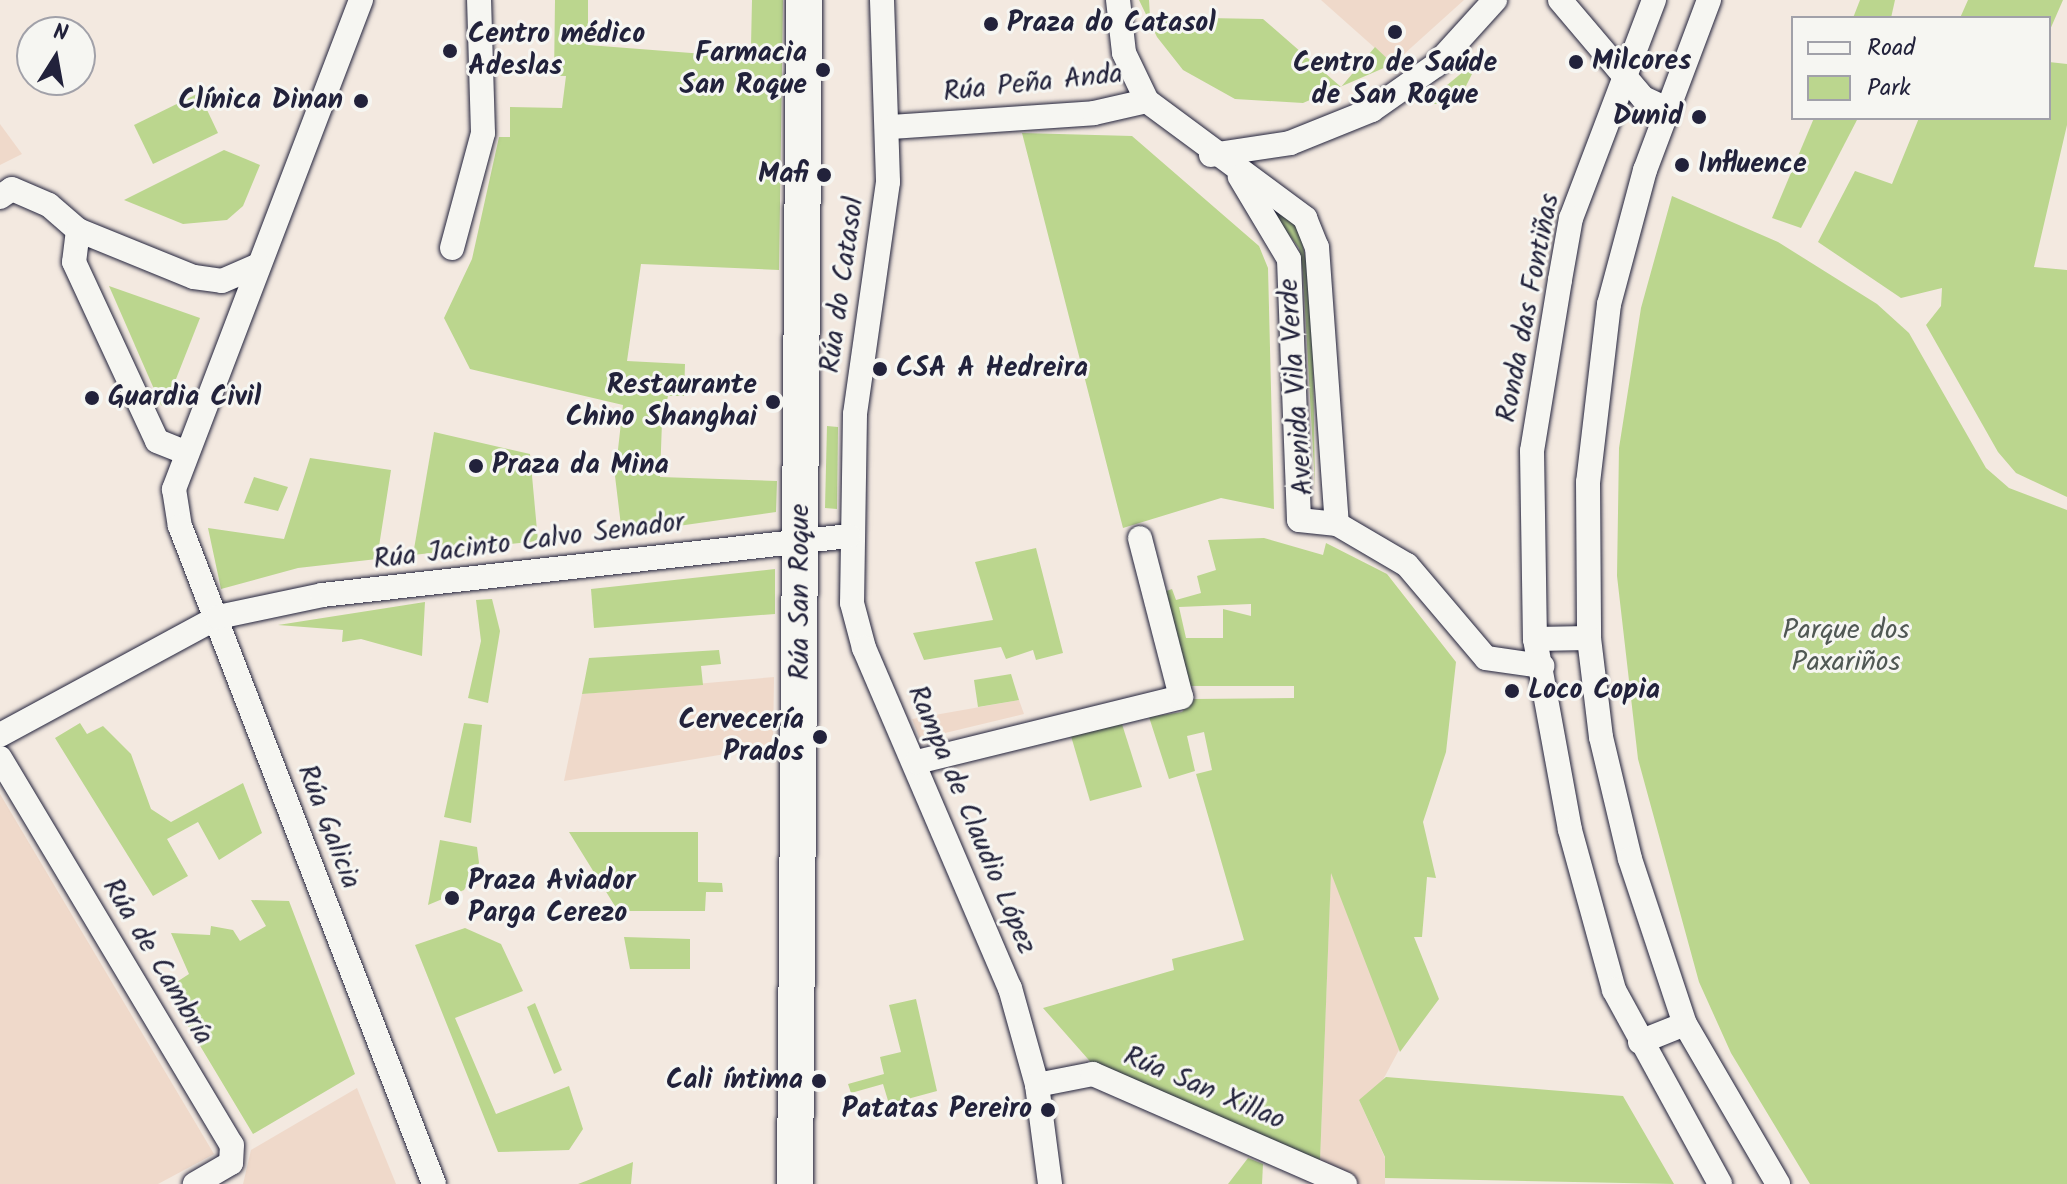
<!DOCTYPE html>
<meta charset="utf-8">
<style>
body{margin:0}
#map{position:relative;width:2067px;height:1184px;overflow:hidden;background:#f3e9e0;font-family:Kalam,sans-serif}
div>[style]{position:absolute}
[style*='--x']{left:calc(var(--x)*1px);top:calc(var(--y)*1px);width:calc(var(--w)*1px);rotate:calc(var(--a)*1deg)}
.built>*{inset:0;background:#efd9ca}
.green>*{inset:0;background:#bbd68e}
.roads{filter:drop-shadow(0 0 2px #22223b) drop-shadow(0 0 2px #22223b)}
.street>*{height:24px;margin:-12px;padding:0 12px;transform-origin:12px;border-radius:12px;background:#f6f6f2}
.secondary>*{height:36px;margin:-18px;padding:0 18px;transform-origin:18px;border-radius:18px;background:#f6f6f2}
.dots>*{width:22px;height:22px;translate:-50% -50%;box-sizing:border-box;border:4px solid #f6f6f2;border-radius:50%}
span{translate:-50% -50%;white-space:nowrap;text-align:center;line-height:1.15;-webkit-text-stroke:6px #f6f6f2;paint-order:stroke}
.poi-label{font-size:28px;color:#22223b;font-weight:700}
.left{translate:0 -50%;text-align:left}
.right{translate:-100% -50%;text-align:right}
.street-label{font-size:28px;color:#22223b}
.park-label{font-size:28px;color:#505854}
.legend{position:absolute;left:1791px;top:16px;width:260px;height:104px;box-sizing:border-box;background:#f6f6f2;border:2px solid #a1a1a9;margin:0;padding:10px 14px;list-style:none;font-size:24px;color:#22223b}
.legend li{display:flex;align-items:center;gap:16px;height:40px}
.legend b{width:40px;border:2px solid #a1a1a9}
.north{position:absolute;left:16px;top:16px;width:80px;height:80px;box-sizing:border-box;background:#f6f6f2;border:2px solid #a1a1a9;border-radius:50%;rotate:11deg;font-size:22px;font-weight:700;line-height:32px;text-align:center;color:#22223b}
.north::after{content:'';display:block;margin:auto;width:28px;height:36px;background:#22223b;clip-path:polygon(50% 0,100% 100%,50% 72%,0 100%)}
</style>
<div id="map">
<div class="built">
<i style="clip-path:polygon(1321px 0,1464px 0,1393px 64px)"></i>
<i style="clip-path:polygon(0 124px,22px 154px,0 165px)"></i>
<i style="clip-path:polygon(774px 677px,773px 746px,564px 781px,582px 694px)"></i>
<i style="clip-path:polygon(1019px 700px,1024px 714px,920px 739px,912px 719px)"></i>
<i style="clip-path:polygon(0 794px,214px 1154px,158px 1184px,0 1184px)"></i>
<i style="clip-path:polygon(1331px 870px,1400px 1048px,1377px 1091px,1359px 1100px,1385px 1158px,1385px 1184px,1355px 1184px,1320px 1162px)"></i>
<i style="clip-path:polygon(357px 1088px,396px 1184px,243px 1184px,251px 1150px)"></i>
</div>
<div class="green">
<i style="clip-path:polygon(555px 0,588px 0,588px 45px,717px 55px,718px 46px,751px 46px,752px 0,783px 0,779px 270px,641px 264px,627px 361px,685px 364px,684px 396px,668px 396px,662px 422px,660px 477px,777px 481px,776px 512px,622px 534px,615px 476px,623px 405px,470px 369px,444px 318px,472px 259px,499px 137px,510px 137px,510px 107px,562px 108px,566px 76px,554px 76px)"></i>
<i style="clip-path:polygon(1139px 0,1149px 0,1150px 17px,1263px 19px,1341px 87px,1375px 47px,1393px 64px,1303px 103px,1235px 99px,1183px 70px,1157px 37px)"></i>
<i style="clip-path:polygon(1860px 0,1895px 0,1891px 18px,1853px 18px)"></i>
<i style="clip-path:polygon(1968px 0,2063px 0,2049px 32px,2049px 18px,1960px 18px)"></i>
<i style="clip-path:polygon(1480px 58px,1457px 104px,1424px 104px)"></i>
<i style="clip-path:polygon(2049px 62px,2067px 64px,2067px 125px,2034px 267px,2067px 270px,2067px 497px,2016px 473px,1998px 452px,1926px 325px,1941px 306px,1942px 288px,1901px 298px,1818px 242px,1855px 171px,1892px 184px,1919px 118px,2049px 118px)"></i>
<i style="clip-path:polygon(199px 93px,218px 133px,153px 164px,134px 125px)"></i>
<i style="clip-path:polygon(1814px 118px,1858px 118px,1801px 228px,1772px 218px)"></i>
<i style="clip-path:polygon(1022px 133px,1132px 136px,1259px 246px,1268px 268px,1274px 509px,1221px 498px,1123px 528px)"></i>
<i style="clip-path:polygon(224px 150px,260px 165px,243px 206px,227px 220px,183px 224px,124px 200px)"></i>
<i style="clip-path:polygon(1672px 196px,1778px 242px,1877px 304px,1909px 333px,1986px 468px,2009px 488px,2067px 510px,2067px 1184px,1810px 1184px,1731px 1053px,1699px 982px,1638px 759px,1617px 576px,1619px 448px,1641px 308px)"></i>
<i style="clip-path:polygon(1280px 207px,1300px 232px,1312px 289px,1315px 487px,1303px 272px,1299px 248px,1273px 214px)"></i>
<i style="clip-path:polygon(109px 286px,200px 318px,165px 407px,161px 405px)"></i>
<i style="clip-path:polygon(827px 426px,838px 427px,837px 509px,825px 508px)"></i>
<i style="clip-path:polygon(434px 432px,530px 454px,538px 541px,413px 555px)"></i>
<i style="clip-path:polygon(310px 458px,391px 470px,377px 559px,298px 568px,221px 589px,208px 528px,284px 539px)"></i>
<i style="clip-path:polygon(254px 477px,288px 487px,278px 511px,244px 503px)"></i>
<i style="clip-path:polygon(evenodd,1264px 538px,1323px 555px,1326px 543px,1387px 574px,1456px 662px,1446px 752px,1423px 822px,1436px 878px,1427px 877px,1422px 937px,1414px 937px,1439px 999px,1400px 1052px,1331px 873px,1320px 1162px,1095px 1067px,1043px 1008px,1174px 970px,1172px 959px,1244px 940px,1196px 774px,1212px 770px,1204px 732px,1187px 736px,1195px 771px,1169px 779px,1149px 717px,1182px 712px,1194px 699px,1294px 698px,1294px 686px,1190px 686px,1164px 592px,1172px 589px,1176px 600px,1201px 593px,1197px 576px,1216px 570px,1208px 540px,1264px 538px,1251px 604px,1251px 616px,1223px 609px,1223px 638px,1186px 638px,1179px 607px,1251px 604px)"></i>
<i style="clip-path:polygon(1036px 548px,1063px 653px,1036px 660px,1033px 650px,1006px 659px,1001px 647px,924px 660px,913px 633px,993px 620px,975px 562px)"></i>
<i style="clip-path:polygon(775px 569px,775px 614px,594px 628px,591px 589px)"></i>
<i style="clip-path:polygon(492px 599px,500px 631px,488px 703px,468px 698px,481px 641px,476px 600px)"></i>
<i style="clip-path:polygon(425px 602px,422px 656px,361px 639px,342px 642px,343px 630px,278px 625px)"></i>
<i style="clip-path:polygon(719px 650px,721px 664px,701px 666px,703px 685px,582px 694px,589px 658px)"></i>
<i style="clip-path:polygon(1011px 674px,1019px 700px,978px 707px,974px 680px)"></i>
<i style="clip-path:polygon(1121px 721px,1142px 787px,1090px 801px,1071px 736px)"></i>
<i style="clip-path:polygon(80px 723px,87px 734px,103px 726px,131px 754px,151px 809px,171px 822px,243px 783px,262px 833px,219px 860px,198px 822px,167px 839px,188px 876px,153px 896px,55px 738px)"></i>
<i style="clip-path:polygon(464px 723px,482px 725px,471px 823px,444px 817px)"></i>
<i style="clip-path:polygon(569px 832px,698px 832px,698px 882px,722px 883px,723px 892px,706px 892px,705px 911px,618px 911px)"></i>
<i style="clip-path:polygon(440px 840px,477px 847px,479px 863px,464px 890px,428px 905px)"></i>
<i style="clip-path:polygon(251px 900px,289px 901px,355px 1074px,253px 1134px,166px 989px,189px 974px,171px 933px,210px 935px,211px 926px,233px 930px,240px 941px,266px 926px)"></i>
<i style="clip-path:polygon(465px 928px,501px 944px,523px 991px,455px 1018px,496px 1114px,569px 1086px,583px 1129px,569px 1150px,498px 1152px,415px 945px)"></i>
<i style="clip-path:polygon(624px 937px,690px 939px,690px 969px,630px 969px)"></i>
<i style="clip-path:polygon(916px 999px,937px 1091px,889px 1104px,883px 1084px,851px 1093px,848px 1084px,884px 1074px,880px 1057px,901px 1052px,889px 1005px)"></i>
<i style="clip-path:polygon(535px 1003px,562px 1070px,554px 1074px,527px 1007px)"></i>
<i style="clip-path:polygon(1386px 1077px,1623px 1096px,1674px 1184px,1385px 1178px,1385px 1157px,1359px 1100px)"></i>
<i style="clip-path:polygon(1248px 1158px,1263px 1164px,1262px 1184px,1228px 1184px)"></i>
<i style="clip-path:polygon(633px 1162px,631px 1184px,578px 1184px,586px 1181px)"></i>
</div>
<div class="roads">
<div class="street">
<i style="--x:361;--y:0;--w:524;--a:110.93"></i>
<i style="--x:174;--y:489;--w:37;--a:81"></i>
<i style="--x:180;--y:526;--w:705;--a:68.89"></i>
<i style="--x:882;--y:0;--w:182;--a:88.1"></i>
<i style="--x:888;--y:182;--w:234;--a:98.1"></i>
<i style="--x:855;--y:414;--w:189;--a:90.9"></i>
<i style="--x:852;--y:603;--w:47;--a:75.1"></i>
<i style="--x:864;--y:648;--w:370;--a:66.8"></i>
<i style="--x:1010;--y:988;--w:101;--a:74.4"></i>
<i style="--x:1037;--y:1085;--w:100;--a:82.5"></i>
<i style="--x:1118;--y:0;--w:53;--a:83.5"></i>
<i style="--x:1124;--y:53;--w:53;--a:64.4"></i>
<i style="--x:1147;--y:101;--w:197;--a:36.5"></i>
<i style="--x:1305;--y:218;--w:31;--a:68"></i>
<i style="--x:1317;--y:247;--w:278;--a:85.9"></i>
<i style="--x:1337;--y:524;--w:38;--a:-174"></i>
<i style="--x:1299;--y:520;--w:261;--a:-92.2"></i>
<i style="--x:1289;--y:259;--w:96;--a:-120.9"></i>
<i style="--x:1560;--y:0;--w:128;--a:49.7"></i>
<i style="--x:1643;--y:98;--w:26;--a:25"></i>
<i style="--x:1654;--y:0;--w:233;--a:110.8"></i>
<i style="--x:1571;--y:218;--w:63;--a:100.1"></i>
<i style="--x:1560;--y:280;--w:173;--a:99.3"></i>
<i style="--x:1532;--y:451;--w:188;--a:89.1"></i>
<i style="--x:1535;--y:639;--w:194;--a:79.6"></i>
<i style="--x:1570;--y:830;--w:166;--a:74.6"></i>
<i style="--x:1614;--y:990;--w:221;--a:61.3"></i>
<i style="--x:1709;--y:0;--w:182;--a:110.6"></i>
<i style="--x:1645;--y:170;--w:139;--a:105"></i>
<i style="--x:1609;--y:304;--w:179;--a:96.7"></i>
<i style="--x:1588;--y:482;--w:156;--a:89.6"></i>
<i style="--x:1589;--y:638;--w:100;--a:83.1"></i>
<i style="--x:1601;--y:737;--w:125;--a:76.6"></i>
<i style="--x:1630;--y:859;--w:174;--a:71.6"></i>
<i style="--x:1685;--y:1024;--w:185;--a:59.8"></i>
<i style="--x:891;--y:127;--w:203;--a:-3.9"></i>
<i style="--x:1094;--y:113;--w:54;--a:-12.8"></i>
<i style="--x:1211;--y:155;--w:80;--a:-8.6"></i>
<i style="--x:1290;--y:143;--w:88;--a:-21.9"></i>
<i style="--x:1372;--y:110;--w:78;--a:-35.1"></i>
<i style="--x:1436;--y:65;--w:88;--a:-47.8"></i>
<i style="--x:0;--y:197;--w:14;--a:-34"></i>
<i style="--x:12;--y:189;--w:40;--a:23.4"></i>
<i style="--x:49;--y:205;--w:38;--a:41"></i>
<i style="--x:78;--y:230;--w:125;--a:22.1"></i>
<i style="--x:194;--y:277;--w:28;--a:8"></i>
<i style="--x:222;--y:281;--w:40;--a:-23.4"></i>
<i style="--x:78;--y:230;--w:32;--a:97"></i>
<i style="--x:74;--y:262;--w:197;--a:65.1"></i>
<i style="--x:157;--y:441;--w:32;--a:22"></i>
<i style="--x:452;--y:248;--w:119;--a:-74.9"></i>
<i style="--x:483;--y:133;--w:133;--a:-91.7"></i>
<i style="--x:1337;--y:524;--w:81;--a:30.4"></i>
<i style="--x:1407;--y:565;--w:122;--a:49.7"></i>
<i style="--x:1486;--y:658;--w:57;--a:8.1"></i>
<i style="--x:1535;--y:639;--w:54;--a:-1.1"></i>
<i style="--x:0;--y:735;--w:248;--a:-28.4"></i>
<i style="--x:218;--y:617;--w:106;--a:-11.9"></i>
<i style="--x:322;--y:595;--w:530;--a:-6.39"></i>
<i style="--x:0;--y:758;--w:451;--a:59.1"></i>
<i style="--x:232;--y:1145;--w:18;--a:93"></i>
<i style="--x:231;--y:1163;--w:42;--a:149.7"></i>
<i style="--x:917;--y:762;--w:272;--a:-13.8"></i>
<i style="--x:1181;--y:697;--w:164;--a:-104.5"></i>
<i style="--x:1640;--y:1042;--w:48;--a:-21.8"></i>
<i style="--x:1037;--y:1085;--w:57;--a:-11.1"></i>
<i style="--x:1093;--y:1074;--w:275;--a:23.6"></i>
</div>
<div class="secondary">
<i style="--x:795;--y:1184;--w:1184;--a:-89.56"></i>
</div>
</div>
<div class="dots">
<i style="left:991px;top:24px;background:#22223b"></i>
<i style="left:1395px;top:32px;background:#22223b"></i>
<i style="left:450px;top:51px;background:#22223b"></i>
<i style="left:1576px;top:62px;background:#22223b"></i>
<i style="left:823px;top:70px;background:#22223b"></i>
<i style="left:361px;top:101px;background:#22223b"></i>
<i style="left:1699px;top:117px;background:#22223b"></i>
<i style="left:1682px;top:165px;background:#22223b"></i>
<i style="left:824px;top:175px;background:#22223b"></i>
<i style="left:880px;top:369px;background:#22223b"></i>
<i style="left:92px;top:398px;background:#22223b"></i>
<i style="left:773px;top:402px;background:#22223b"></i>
<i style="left:476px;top:466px;background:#22223b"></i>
<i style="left:1512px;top:691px;background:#22223b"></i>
<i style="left:820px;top:737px;background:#22223b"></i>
<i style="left:452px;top:898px;background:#22223b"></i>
<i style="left:819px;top:1081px;background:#22223b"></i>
<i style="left:1048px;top:1110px;background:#22223b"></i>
</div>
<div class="poi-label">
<span class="left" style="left:1007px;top:24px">Praza do Catasol</span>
<span class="left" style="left:468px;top:51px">Centro médico<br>Adeslas</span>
<span class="right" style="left:807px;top:70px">Farmacia<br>San Roque</span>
<span class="left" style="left:1592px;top:62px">Milcores</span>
<span style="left:1395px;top:80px">Centro de Saúde<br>de San Roque</span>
<span class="right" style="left:343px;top:101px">Clínica Dinan</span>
<span class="right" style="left:1683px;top:117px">Dunid</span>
<span class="left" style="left:1698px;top:165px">Influence</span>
<span class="right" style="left:808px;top:175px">Mafi</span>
<span class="left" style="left:896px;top:369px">CSA A Hedreira</span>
<span class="right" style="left:757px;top:402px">Restaurante<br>Chino Shanghai</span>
<span class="left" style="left:108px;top:398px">Guardia Civil</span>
<span class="left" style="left:492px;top:466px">Praza da Mina</span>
<span class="left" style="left:1528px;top:691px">Loco Copia</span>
<span class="right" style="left:804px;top:737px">Cervecería<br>Prados</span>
<span class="left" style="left:468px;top:898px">Praza Aviador<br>Parga Cerezo</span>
<span class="right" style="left:803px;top:1081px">Cali íntima</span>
<span class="right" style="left:1032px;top:1110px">Patatas Pereiro</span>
</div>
<div class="street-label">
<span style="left:1033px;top:84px;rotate:-6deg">Rúa Peña Anda</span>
<span style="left:843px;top:285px;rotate:-82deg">Rúa do Catasol</span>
<span style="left:1529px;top:308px;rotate:-79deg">Ronda das Fontiñas</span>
<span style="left:1297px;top:387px;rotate:-94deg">Avenida Vila Verde</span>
<span style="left:529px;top:542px;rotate:-7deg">Rúa Jacinto Calvo Senador</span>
<span style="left:801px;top:592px;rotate:-90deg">Rúa San Roque</span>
<span style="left:971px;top:820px;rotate:67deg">Rampa de Claudio López</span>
<span style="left:328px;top:827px;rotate:69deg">Rúa Galicia</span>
<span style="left:157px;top:962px;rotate:59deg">Rúa de Cambría</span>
<span style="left:1204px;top:1089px;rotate:23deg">Rúa San Xillao</span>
</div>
<div class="park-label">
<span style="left:1846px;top:647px">Parque dos<br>Paxariños</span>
</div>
<ul class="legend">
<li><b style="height:10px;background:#f6f6f2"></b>Road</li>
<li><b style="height:22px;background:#bbd68e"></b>Park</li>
</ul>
<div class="north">N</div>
</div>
